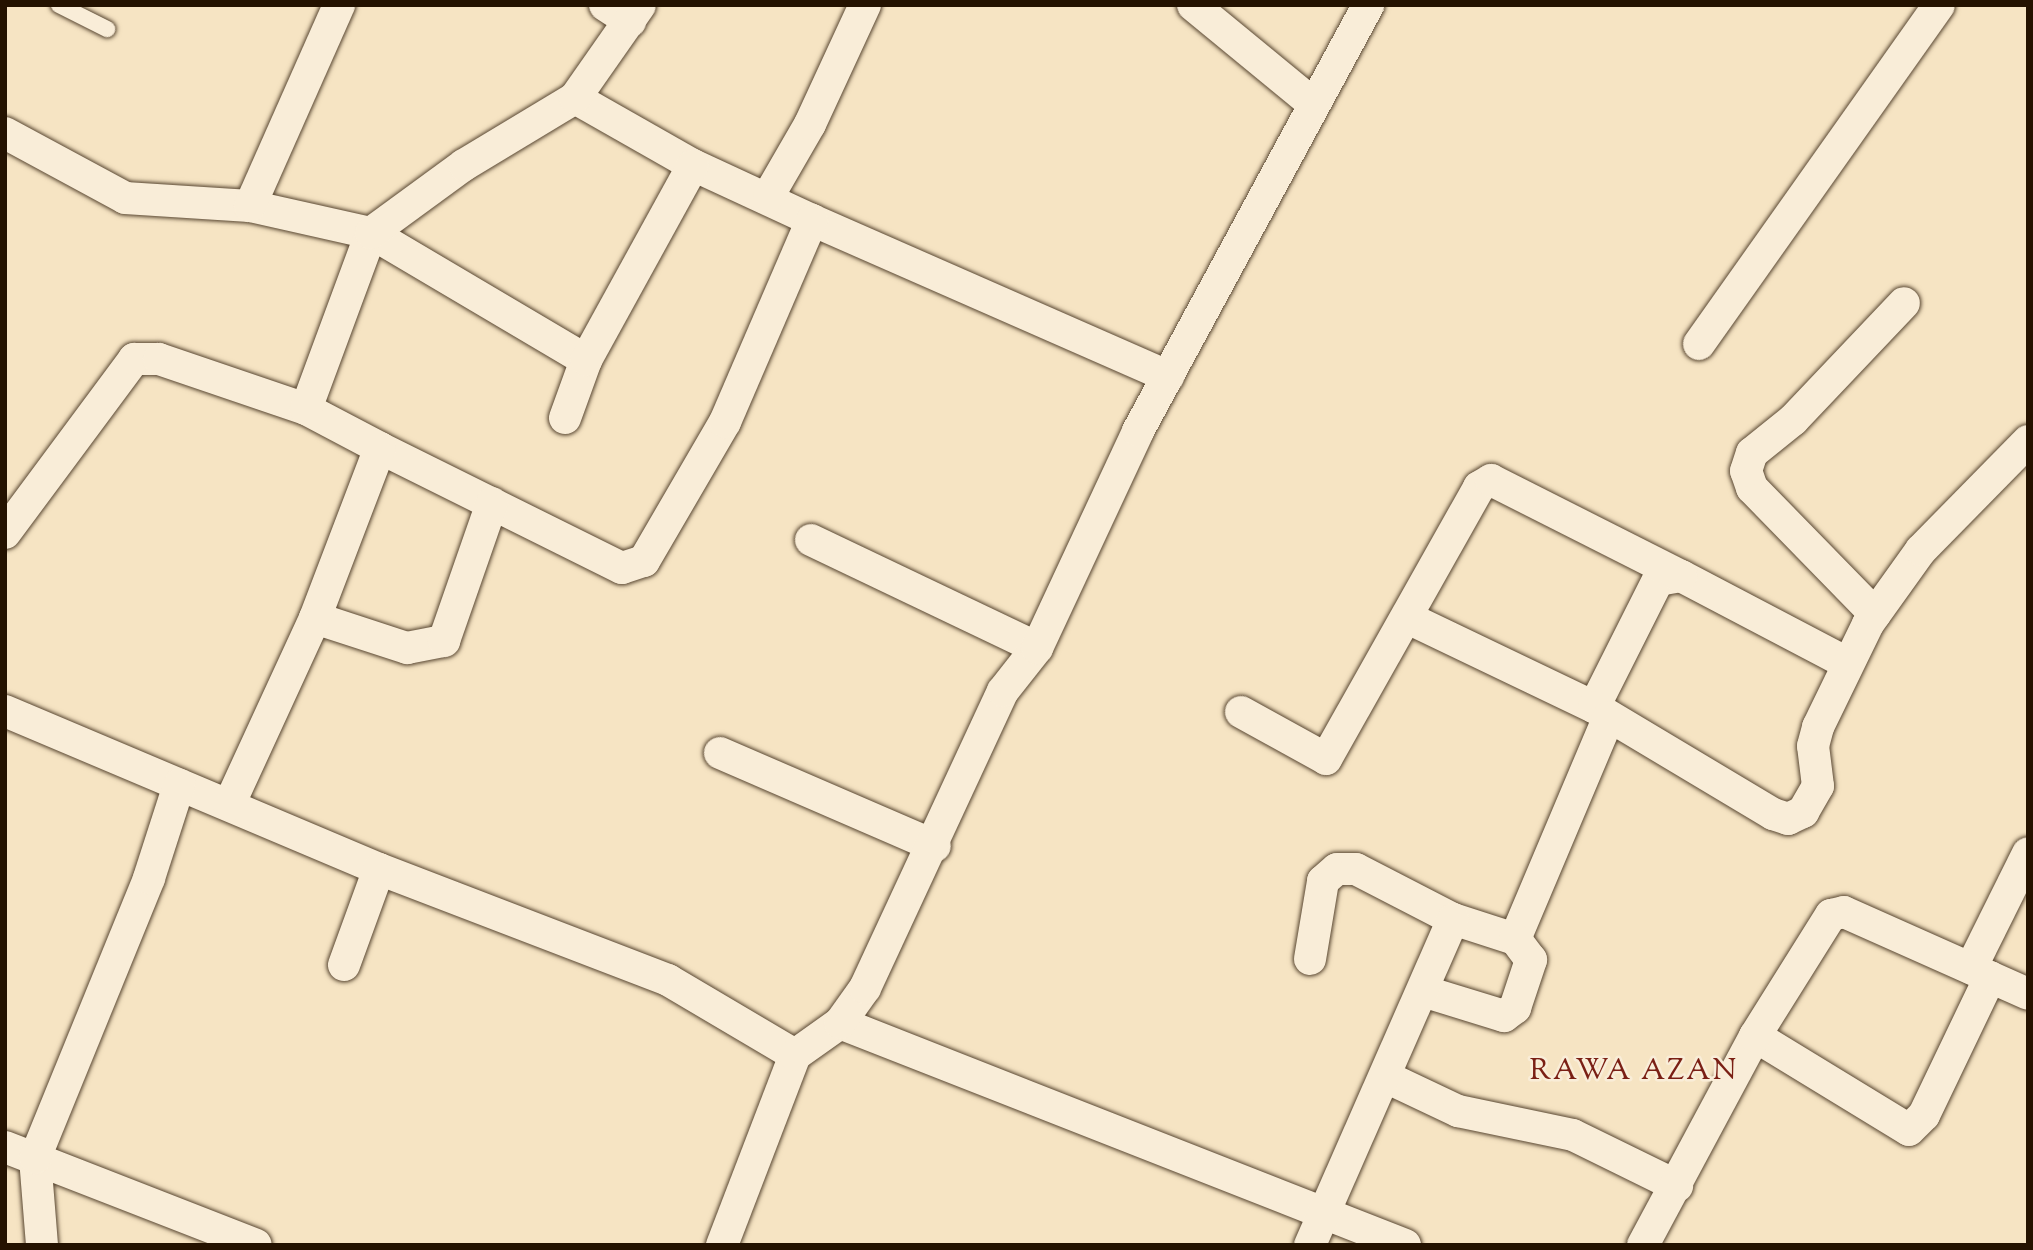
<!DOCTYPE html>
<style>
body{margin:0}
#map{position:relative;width:2033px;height:1250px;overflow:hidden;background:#f6e4c3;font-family:"Sorts Mill Goudy",serif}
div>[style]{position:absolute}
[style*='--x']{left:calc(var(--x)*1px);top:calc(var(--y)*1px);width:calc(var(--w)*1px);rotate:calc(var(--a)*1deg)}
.roads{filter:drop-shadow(0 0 2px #584631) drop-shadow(0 0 2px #584631)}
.lane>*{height:16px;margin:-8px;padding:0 8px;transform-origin:8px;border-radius:8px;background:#f9edd8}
.street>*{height:32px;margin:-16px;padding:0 16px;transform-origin:16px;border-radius:16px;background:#f9edd8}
span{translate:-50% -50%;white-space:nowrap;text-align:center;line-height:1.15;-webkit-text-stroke:5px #f9edd8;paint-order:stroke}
.neighbourhood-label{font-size:30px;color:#7a1f14;letter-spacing:2px}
.frame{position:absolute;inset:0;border:7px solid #241200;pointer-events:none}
</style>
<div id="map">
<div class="roads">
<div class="lane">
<i style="--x:59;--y:5;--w:54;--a:26.6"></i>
</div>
<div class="street">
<i style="--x:605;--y:5;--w:30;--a:33"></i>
<i style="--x:1193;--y:5;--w:153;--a:39.4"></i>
<i style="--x:575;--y:98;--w:136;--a:29.6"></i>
<i style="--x:693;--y:165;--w:131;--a:24.8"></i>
<i style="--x:812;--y:220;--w:389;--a:23.7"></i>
<i style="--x:5;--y:133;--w:136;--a:28.4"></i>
<i style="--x:125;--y:198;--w:125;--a:3.7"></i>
<i style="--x:250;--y:206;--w:124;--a:12.6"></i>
<i style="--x:371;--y:233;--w:250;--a:30.6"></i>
<i style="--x:769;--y:195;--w:82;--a:-60"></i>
<i style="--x:810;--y:124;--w:131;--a:-65.2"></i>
<i style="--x:250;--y:206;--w:220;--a:-66.1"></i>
<i style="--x:1699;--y:344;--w:415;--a:-54.7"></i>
<i style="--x:565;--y:418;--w:62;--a:-70.1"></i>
<i style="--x:586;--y:360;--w:222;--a:-61.2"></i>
<i style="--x:380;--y:448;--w:270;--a:26.4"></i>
<i style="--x:622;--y:568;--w:23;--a:-18"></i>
<i style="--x:644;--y:561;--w:161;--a:-59.8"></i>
<i style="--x:725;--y:422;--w:220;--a:-66.7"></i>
<i style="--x:5;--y:533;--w:217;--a:-53.4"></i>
<i style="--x:134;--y:359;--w:25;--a:0"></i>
<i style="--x:159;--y:359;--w:155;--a:18.8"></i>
<i style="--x:811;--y:540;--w:250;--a:25.5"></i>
<i style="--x:1875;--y:614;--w:176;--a:-134.3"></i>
<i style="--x:1752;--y:488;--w:18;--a:-109"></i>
<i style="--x:1746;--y:471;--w:19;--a:-72"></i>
<i style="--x:1752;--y:453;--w:53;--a:-38.8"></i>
<i style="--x:1793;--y:420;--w:161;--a:-46.5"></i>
<i style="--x:315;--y:618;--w:97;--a:18.1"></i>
<i style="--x:407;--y:648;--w:38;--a:-11"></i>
<i style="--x:444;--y:641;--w:146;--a:-70.8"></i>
<i style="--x:1408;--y:618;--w:206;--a:25.6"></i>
<i style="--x:1845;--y:662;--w:185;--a:-152.3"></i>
<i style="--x:1681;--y:576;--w:23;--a:170"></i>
<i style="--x:1658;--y:580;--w:142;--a:116.7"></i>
<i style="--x:1594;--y:707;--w:209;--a:30.9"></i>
<i style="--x:1773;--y:814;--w:16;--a:18"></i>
<i style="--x:1788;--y:819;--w:17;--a:-25"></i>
<i style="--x:1803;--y:812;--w:30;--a:-60"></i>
<i style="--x:1818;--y:786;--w:40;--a:-97.1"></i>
<i style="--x:1813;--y:746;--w:20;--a:-75"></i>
<i style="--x:1818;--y:727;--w:114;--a:-64.1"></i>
<i style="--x:1868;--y:624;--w:91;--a:-54.4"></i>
<i style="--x:1921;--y:550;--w:153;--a:-45.5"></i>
<i style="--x:5;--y:711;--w:406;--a:22.9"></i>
<i style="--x:379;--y:869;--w:310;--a:21"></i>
<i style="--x:668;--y:980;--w:147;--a:30.6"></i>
<i style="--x:795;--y:1055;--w:204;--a:111"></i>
<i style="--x:1241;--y:712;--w:97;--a:28.9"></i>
<i style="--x:1326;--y:759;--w:312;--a:-60.6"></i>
<i style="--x:1479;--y:487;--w:14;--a:-30"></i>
<i style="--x:1491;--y:480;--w:213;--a:26.8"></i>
<i style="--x:720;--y:753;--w:234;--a:23.4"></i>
<i style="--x:229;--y:805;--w:206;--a:-65.3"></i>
<i style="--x:315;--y:618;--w:182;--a:-69.1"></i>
<i style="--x:380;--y:448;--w:84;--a:-152.2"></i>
<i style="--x:306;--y:409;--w:188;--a:-69.7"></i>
<i style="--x:371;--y:233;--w:115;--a:-36.2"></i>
<i style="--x:464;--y:165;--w:130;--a:-31.1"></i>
<i style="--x:575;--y:98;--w:113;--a:-55"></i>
<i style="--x:1310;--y:959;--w:79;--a:-80.5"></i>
<i style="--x:1323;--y:881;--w:18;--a:-41"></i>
<i style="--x:1337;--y:869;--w:19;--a:0"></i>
<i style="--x:1356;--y:869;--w:109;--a:27.3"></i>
<i style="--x:1453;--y:919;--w:65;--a:17.9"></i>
<i style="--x:1515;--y:939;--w:241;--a:-67.1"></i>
<i style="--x:344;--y:965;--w:102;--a:-70"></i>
<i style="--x:1971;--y:968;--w:128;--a:-63.6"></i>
<i style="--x:1426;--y:992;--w:82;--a:17.1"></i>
<i style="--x:1504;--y:1016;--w:14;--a:-36"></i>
<i style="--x:1515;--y:1008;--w:51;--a:-71.6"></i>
<i style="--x:1531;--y:960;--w:26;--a:-127"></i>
<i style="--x:840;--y:1023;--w:607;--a:21.45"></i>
<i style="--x:1755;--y:1036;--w:180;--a:31.4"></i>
<i style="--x:1909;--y:1130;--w:21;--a:-45"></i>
<i style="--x:1924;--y:1115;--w:153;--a:-64.4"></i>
<i style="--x:795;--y:1055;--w:55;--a:-35.4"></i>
<i style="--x:840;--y:1023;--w:43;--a:-54.5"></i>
<i style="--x:865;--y:988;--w:327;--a:-65.1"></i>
<i style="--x:1003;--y:691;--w:55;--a:-51.7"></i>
<i style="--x:1037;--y:648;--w:239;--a:-65"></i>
<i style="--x:1138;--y:431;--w:484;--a:-61.6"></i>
<i style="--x:1386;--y:1077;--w:80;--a:25.3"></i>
<i style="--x:1458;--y:1111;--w:117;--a:11.8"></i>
<i style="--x:1573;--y:1135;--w:116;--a:26.1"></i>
<i style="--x:5;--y:1147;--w:269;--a:21.3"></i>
<i style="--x:42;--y:1245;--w:87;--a:-94.6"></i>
<i style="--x:35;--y:1158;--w:302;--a:-67.8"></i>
<i style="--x:149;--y:878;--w:98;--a:-72.1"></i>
<i style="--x:1310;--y:1245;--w:356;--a:-66.3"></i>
<i style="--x:1643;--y:1245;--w:237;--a:-61.8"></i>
<i style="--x:1755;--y:1036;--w:143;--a:-57.9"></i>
<i style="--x:1831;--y:915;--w:13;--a:-13"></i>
<i style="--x:1844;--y:912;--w:201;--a:24"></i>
</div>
</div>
<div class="neighbourhood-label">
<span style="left:1634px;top:1072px">RAWA AZAN</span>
</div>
<div class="frame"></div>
</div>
